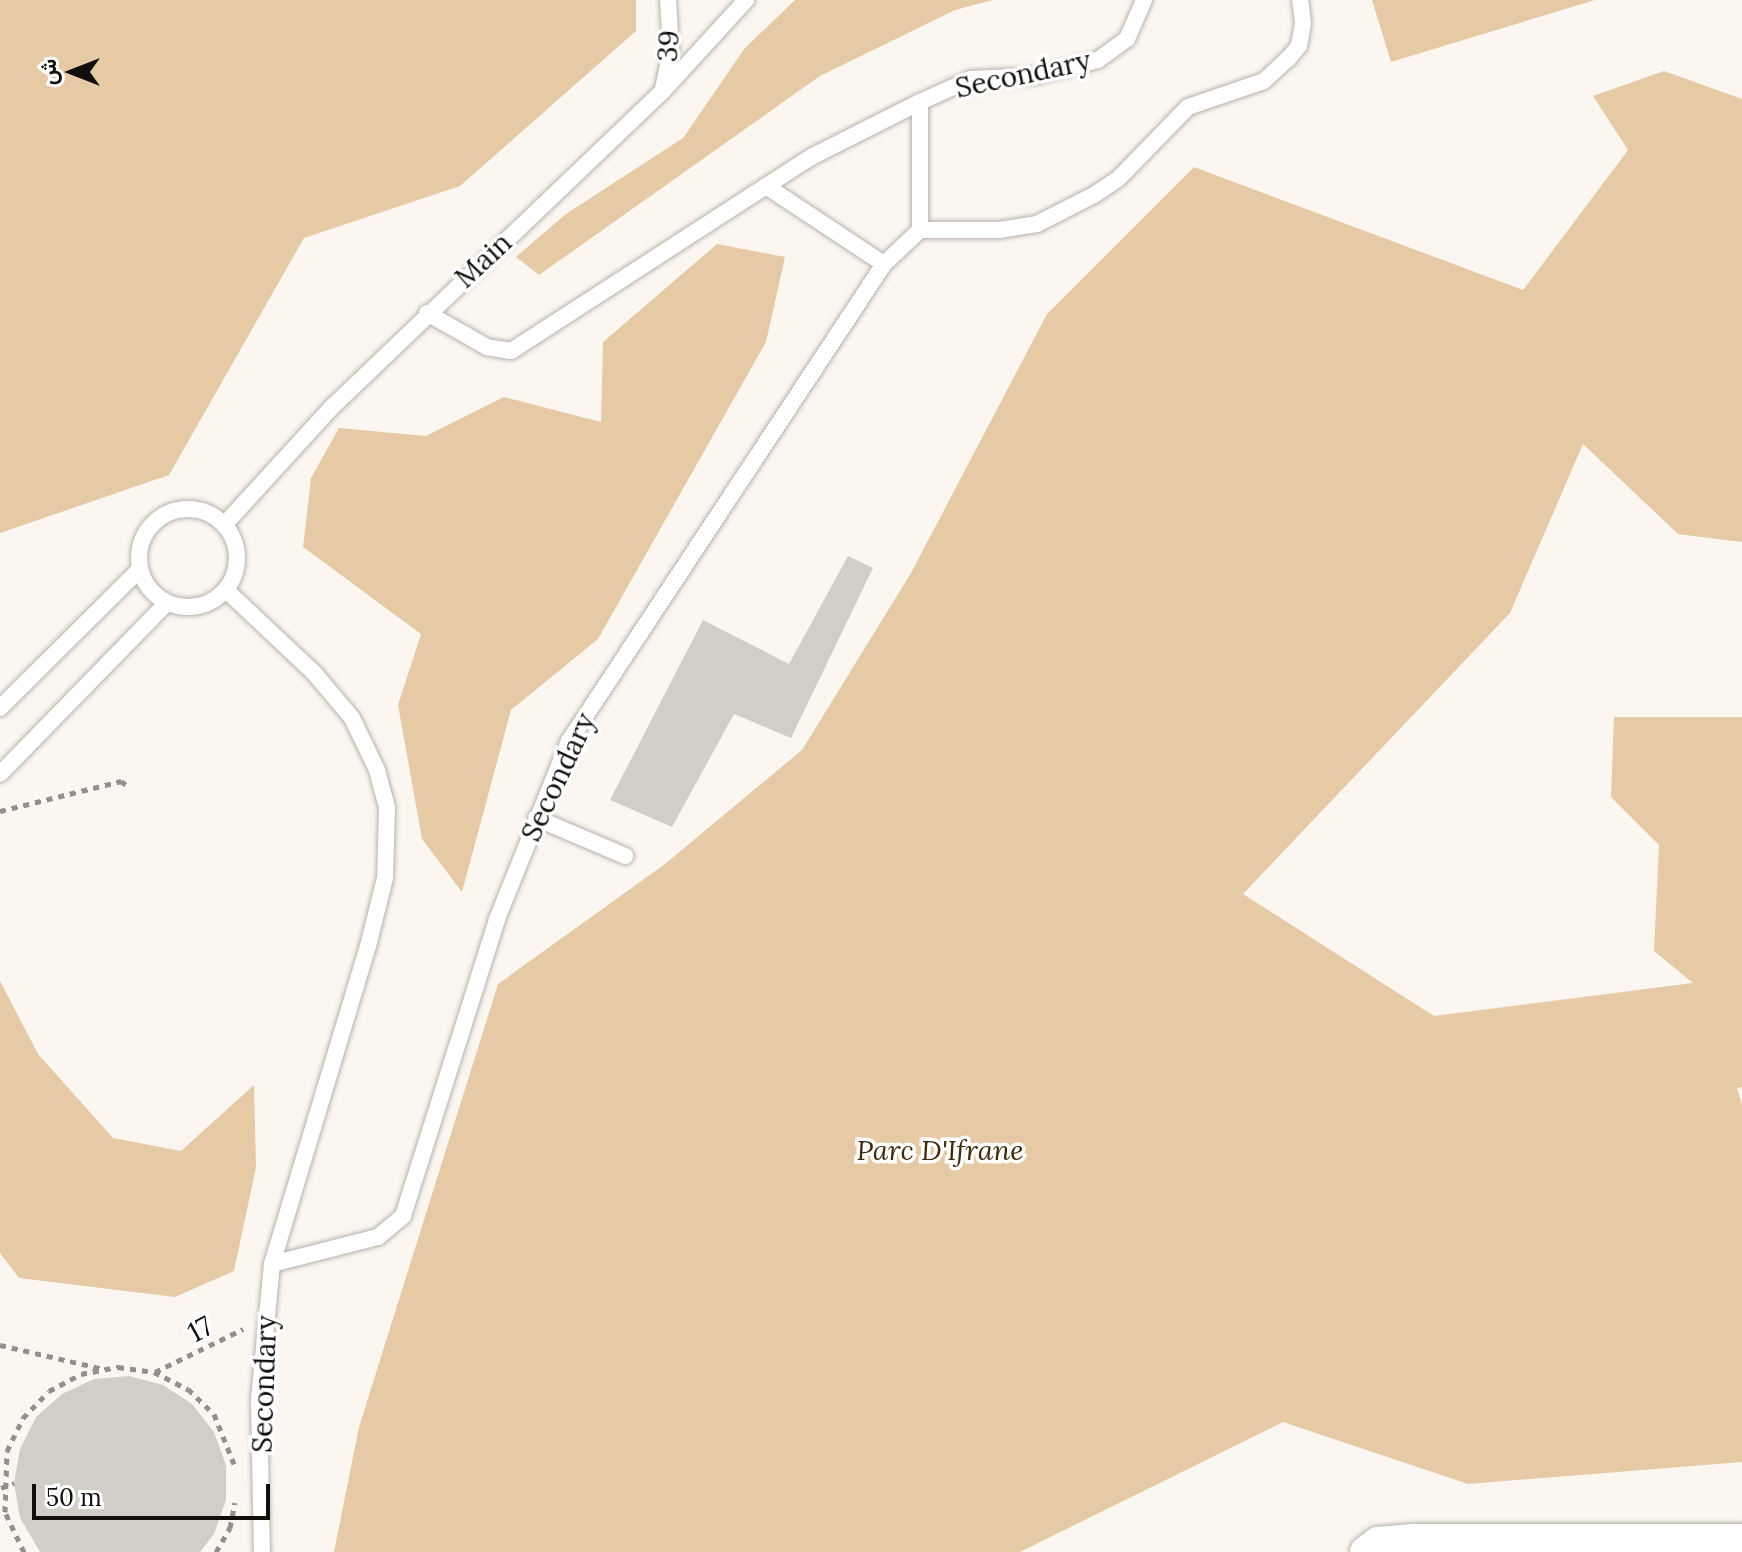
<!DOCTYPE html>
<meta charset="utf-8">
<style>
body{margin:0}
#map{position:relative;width:1742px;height:1552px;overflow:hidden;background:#fbf6f0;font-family:Lora,Vazirmatn,serif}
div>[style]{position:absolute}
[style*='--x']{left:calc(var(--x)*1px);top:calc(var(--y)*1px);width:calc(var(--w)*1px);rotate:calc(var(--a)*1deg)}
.green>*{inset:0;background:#e6caa5}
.building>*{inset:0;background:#d1cdc7}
.path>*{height:5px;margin-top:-2.5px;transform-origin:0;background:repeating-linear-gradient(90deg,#938f8b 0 6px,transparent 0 12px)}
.roads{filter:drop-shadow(0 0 2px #b6b2ac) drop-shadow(0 0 2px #b6b2ac)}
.service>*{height:16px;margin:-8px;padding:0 8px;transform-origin:8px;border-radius:8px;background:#fff}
.service>.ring{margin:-8px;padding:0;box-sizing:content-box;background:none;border:16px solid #fff;border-radius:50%}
.minor>*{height:32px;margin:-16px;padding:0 16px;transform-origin:16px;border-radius:16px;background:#fff}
span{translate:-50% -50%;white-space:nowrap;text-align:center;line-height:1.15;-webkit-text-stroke:7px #fff;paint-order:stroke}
.street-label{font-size:28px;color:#110f0d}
.park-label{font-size:28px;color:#3f2a09;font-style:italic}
.north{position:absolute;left:32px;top:32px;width:80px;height:80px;-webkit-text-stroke:6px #fff;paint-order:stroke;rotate:270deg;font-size:22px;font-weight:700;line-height:32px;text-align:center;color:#110f0d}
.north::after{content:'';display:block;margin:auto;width:28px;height:36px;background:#110f0d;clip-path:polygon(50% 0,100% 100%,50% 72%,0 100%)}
.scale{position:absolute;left:32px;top:1484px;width:238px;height:36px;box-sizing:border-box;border:4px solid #110f0d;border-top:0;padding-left:10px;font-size:24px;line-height:28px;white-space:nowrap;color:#110f0d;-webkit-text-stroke:6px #fff;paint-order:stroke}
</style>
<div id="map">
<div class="green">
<i style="clip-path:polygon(0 0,636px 0,636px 31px,460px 186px,304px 238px,169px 475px,0 533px)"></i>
<i style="clip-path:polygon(795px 0,993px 0,955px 10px,820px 76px,539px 275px,516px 257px,566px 214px,683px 138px,745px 48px)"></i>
<i style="clip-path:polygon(1372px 0,1595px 0,1391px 62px)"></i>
<i style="clip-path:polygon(1664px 71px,1742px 99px,1742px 542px,1678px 534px,1583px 444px,1510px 613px,1243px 894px,1434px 1016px,1693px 983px,1654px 951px,1659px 845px,1611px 797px,1614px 717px,1742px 717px,1742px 1087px,1737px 1088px,1742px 1105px,1742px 1462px,1468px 1484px,1283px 1422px,1020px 1552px,334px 1552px,359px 1427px,498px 984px,665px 864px,802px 750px,911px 573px,1047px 314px,1194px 167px,1523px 290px,1628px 150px,1593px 96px)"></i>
<i style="clip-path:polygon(717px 244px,785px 257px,766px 342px,598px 639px,511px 710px,462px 892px,422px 839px,398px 705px,421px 634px,303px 547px,311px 478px,339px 428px,426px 436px,504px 397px,601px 422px,603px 342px)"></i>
<i style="clip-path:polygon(0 981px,38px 1054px,113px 1138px,181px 1151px,254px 1085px,256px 1167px,234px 1271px,175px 1297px,19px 1278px,0 1253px)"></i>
</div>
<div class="building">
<i style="clip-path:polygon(848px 556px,873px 568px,791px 738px,734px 714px,672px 827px,610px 800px,703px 620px,789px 664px)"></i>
<i style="clip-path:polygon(129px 1376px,163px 1385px,192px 1404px,214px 1432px,226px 1465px,226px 1500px,214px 1534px,200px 1552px,40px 1552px,20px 1518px,14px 1483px,20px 1449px,36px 1417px,62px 1394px,94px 1379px)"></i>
</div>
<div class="path">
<i style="--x:0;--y:811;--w:125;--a:-13.9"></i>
<i style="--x:121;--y:781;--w:11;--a:38"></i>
<i style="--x:0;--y:1345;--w:107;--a:13"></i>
<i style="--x:155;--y:1372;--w:98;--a:-26"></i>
<i style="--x:1;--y:1488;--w:14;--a:-21"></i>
<i style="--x:24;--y:1552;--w:44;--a:-115.4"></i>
<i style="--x:5;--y:1512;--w:61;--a:-88.1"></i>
<i style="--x:7;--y:1451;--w:37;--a:-64"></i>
<i style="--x:23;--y:1418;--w:37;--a:-46"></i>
<i style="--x:49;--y:1391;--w:36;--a:-28"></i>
<i style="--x:81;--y:1374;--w:38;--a:-11"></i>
<i style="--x:118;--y:1367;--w:36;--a:8"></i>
<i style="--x:154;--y:1372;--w:38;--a:27"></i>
<i style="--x:188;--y:1389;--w:36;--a:44"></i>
<i style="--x:214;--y:1414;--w:54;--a:68.2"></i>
<i style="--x:216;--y:1552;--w:28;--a:-60"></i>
<i style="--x:230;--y:1528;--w:26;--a:-79"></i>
</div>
<div class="roads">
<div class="service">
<i style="--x:663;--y:89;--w:40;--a:-78"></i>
<i style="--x:671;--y:50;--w:50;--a:-93.4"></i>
<i style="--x:920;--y:102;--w:56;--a:-24.3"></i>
<i style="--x:971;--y:79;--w:64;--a:-2.7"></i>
<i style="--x:1035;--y:76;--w:65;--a:-14.3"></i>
<i style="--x:1098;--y:60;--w:36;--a:-36"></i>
<i style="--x:1127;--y:39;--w:43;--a:-66.4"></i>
<i style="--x:766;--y:186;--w:141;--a:33.5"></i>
<i style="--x:920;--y:230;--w:79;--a:0"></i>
<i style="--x:999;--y:230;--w:38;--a:-9"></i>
<i style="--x:1037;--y:224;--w:64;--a:-27"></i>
<i style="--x:1094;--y:195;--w:29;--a:-34"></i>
<i style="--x:1118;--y:179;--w:100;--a:-45.8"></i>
<i style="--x:1188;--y:107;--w:80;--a:-18.9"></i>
<i style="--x:1264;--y:81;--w:33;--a:-43"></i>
<i style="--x:1288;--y:59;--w:17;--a:-50"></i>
<i style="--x:1299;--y:46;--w:23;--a:-80"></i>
<i style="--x:1303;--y:23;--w:23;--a:-97"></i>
<i class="ring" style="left:139px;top:509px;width:82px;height:82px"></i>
<i style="--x:225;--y:524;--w:156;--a:-47.6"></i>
<i style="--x:330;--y:409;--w:459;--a:-43.7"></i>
<i style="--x:662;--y:92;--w:125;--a:-47.6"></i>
<i style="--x:226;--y:590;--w:122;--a:43.3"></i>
<i style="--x:315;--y:674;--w:57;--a:49.9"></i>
<i style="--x:352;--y:718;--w:58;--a:64.3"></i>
<i style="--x:377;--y:770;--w:39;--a:75"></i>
<i style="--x:387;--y:808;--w:70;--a:91.6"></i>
<i style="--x:385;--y:878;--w:70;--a:104"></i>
<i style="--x:368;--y:946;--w:332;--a:106.8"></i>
<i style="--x:272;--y:1264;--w:137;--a:95.5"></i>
<i style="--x:259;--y:1400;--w:152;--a:88.9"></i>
<i style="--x:0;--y:708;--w:196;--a:-44.8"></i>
<i style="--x:0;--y:774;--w:239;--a:-45.7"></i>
<i style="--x:536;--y:818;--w:97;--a:23.1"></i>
<i style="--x:272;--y:1264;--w:109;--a:-14.3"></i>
<i style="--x:378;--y:1237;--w:33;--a:-40"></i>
<i style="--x:403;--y:1216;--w:312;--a:-72.4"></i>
<i style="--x:497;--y:919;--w:192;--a:-68"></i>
<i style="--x:569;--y:741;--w:572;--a:-56.56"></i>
<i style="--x:884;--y:264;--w:50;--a:-43.4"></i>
<i style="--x:920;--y:230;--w:128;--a:-90"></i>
<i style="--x:920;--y:102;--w:122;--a:153.2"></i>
<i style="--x:811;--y:157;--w:357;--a:147.1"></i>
<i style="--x:511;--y:351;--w:24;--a:-171"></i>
<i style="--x:487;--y:347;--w:69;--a:-150.5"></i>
</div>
<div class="minor">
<i style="--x:1366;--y:1552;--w:15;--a:-37"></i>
<i style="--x:1378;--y:1543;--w:36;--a:-5"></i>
<i style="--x:1414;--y:1540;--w:328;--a:0"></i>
</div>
</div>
<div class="street-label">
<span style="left:668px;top:46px;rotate:-86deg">39</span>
<span style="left:1023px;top:74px;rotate:-12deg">Secondary</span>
<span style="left:483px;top:260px;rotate:-43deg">Main</span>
<span style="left:558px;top:777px;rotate:-65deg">Secondary</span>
<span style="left:200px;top:1329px;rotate:-29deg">17</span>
<span style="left:264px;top:1384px;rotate:-88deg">Secondary</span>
</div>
<div class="park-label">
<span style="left:940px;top:1150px">Parc D'Ifrane</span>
</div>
<div class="north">ش</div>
<div class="scale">50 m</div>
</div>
